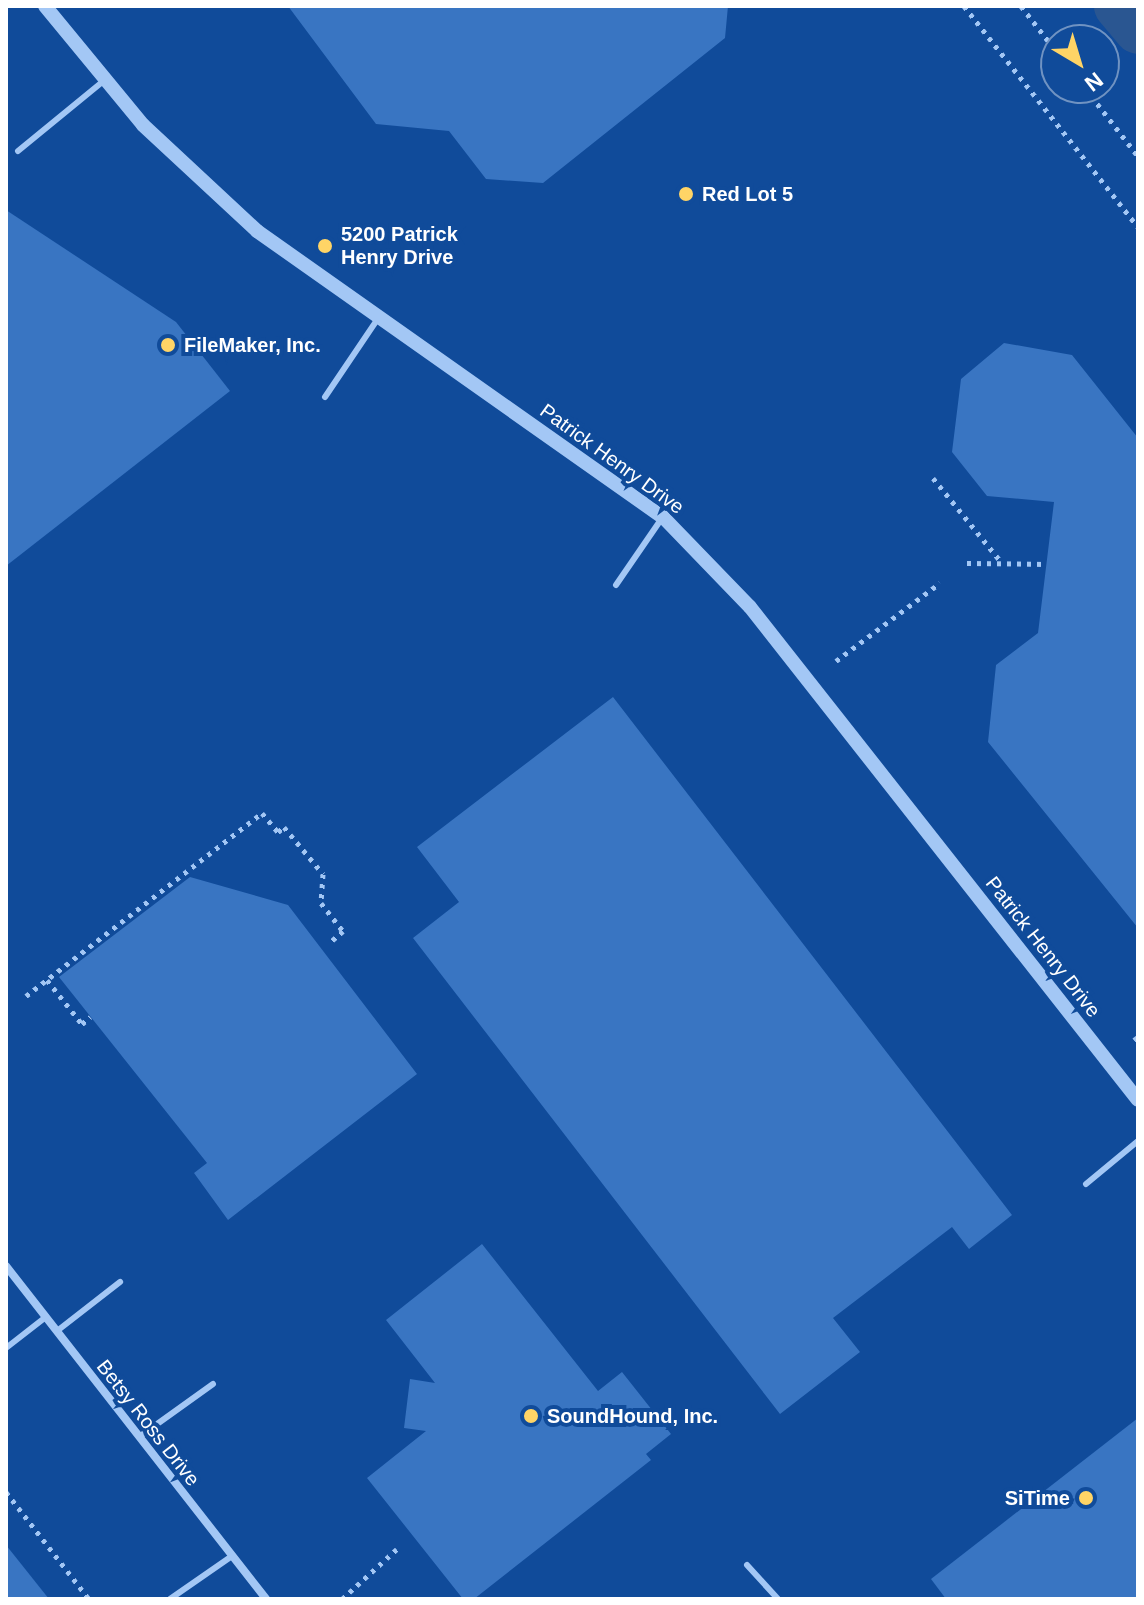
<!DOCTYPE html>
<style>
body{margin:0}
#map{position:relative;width:1144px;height:1605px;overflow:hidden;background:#104b9a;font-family:Arial,sans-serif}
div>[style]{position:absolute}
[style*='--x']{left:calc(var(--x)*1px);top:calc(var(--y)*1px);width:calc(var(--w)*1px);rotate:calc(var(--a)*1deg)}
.river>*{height:48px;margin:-24px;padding:0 24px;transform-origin:24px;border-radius:24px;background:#2a5691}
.building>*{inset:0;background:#3975c2}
.path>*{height:5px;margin-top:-2.5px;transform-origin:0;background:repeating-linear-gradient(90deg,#a3c7f5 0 4px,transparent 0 10px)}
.service>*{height:6px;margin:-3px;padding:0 3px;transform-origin:3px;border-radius:3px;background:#a3c7f5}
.minor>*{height:8px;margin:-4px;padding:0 4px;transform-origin:4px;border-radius:4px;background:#a3c7f5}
.tertiary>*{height:14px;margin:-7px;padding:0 7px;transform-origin:7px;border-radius:7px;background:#a3c7f5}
.dots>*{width:22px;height:22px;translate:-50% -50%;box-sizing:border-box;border:4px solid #104b9a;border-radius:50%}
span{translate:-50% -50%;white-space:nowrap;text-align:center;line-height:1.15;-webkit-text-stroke:8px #104b9a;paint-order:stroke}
.poi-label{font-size:20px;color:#fff;font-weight:700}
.left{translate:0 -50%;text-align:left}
.right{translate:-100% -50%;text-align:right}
.street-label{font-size:20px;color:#fff}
.frame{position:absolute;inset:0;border:8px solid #fff;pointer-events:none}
.north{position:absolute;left:1040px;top:24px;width:80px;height:80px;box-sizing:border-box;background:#104b9a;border:2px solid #7093c2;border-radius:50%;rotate:142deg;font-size:22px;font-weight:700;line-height:32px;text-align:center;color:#fff}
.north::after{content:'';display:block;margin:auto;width:28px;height:36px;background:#ffd466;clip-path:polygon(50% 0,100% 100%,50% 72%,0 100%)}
</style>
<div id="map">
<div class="river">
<i style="--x:1118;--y:6;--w:31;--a:50"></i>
</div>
<div class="building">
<i style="clip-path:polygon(288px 6px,728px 6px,725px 38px,543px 183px,486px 179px,449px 131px,376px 124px)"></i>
<i style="clip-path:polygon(6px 210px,176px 322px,230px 391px,6px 566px)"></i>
<i style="clip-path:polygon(1004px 343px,1072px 355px,1138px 438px,1138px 928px,988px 742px,996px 665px,1038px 633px,1054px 502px,987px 496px,952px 452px,961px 379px)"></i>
<i style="clip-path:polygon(613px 697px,1012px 1215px,969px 1249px,952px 1227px,833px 1318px,860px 1352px,780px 1414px,413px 938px,459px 902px,417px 847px)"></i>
<i style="clip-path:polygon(190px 877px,288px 905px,417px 1074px,228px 1220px,194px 1173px,207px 1163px,59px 977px)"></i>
<i style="clip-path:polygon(482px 1244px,598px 1391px,622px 1372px,671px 1434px,646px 1454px,651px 1460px,474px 1599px,463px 1599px,367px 1478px,426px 1431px,404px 1428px,410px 1379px,435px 1383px,386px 1320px)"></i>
<i style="clip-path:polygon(1138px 1418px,1138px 1599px,946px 1599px,931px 1579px)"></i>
<i style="clip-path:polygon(6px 1545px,49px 1599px,6px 1599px)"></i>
</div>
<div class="path">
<i style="--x:964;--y:6;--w:281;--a:51.8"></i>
<i style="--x:1021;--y:6;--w:57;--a:52.1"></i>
<i style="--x:1085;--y:88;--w:86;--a:52.1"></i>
<i style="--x:933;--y:478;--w:109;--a:50.9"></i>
<i style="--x:967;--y:563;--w:79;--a:0.7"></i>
<i style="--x:836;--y:661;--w:130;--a:-36.9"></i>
<i style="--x:47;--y:980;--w:56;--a:51.5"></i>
<i style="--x:82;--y:1024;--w:11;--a:-41"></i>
<i style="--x:26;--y:996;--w:299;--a:-37.8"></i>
<i style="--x:262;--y:813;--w:25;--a:50"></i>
<i style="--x:278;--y:832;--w:8;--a:-40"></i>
<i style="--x:284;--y:827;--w:61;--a:50.3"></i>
<i style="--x:323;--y:874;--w:29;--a:94"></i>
<i style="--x:321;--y:903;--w:36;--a:52"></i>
<i style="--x:343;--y:931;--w:18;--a:139"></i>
<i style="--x:1134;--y:1040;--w:5;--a:-37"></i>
<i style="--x:6;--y:1492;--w:135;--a:52.2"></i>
<i style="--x:342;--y:1599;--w:74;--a:-42.3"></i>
</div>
<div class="service">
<i style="--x:18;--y:151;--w:114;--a:-39.3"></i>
<i style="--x:325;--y:397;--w:97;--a:-56"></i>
<i style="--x:616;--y:585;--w:81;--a:-55.5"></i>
<i style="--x:1086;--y:1184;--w:67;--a:-39.6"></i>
<i style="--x:57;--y:1331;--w:80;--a:-37.9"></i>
<i style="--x:6;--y:1348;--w:51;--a:-37.8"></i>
<i style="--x:139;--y:1437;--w:91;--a:-35.6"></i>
<i style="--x:747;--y:1565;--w:46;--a:47.6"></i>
<i style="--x:170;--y:1599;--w:75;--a:-34.7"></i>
</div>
<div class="minor">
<i style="--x:6;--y:1266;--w:422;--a:52"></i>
</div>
<div class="tertiary">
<i style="--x:45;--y:6;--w:154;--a:50.5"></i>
<i style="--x:143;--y:125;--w:156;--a:42.9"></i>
<i style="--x:257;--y:231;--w:497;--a:35.2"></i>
<i style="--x:663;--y:517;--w:125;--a:46"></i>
<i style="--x:750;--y:607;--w:627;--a:51.8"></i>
</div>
<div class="dots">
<i style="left:686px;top:194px;background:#ffd466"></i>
<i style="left:325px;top:246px;background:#ffd466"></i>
<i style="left:168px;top:345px;background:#ffd466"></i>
<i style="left:531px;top:1416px;background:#ffd466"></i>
<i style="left:1086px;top:1498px;background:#ffd466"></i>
</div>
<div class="poi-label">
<span class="left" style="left:702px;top:194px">Red Lot 5</span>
<span class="left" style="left:341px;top:246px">5200 Patrick<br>Henry Drive</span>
<span class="left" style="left:184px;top:345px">FileMaker, Inc.</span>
<span class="left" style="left:547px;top:1416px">SoundHound, Inc.</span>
<span class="right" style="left:1070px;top:1498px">SiTime</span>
</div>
<div class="street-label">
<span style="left:612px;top:459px;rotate:36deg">Patrick Henry Drive</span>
<span style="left:1043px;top:947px;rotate:52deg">Patrick Henry Drive</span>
<span style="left:148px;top:1423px;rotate:52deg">Betsy Ross Drive</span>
</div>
<div class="frame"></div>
<div class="north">N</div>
</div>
